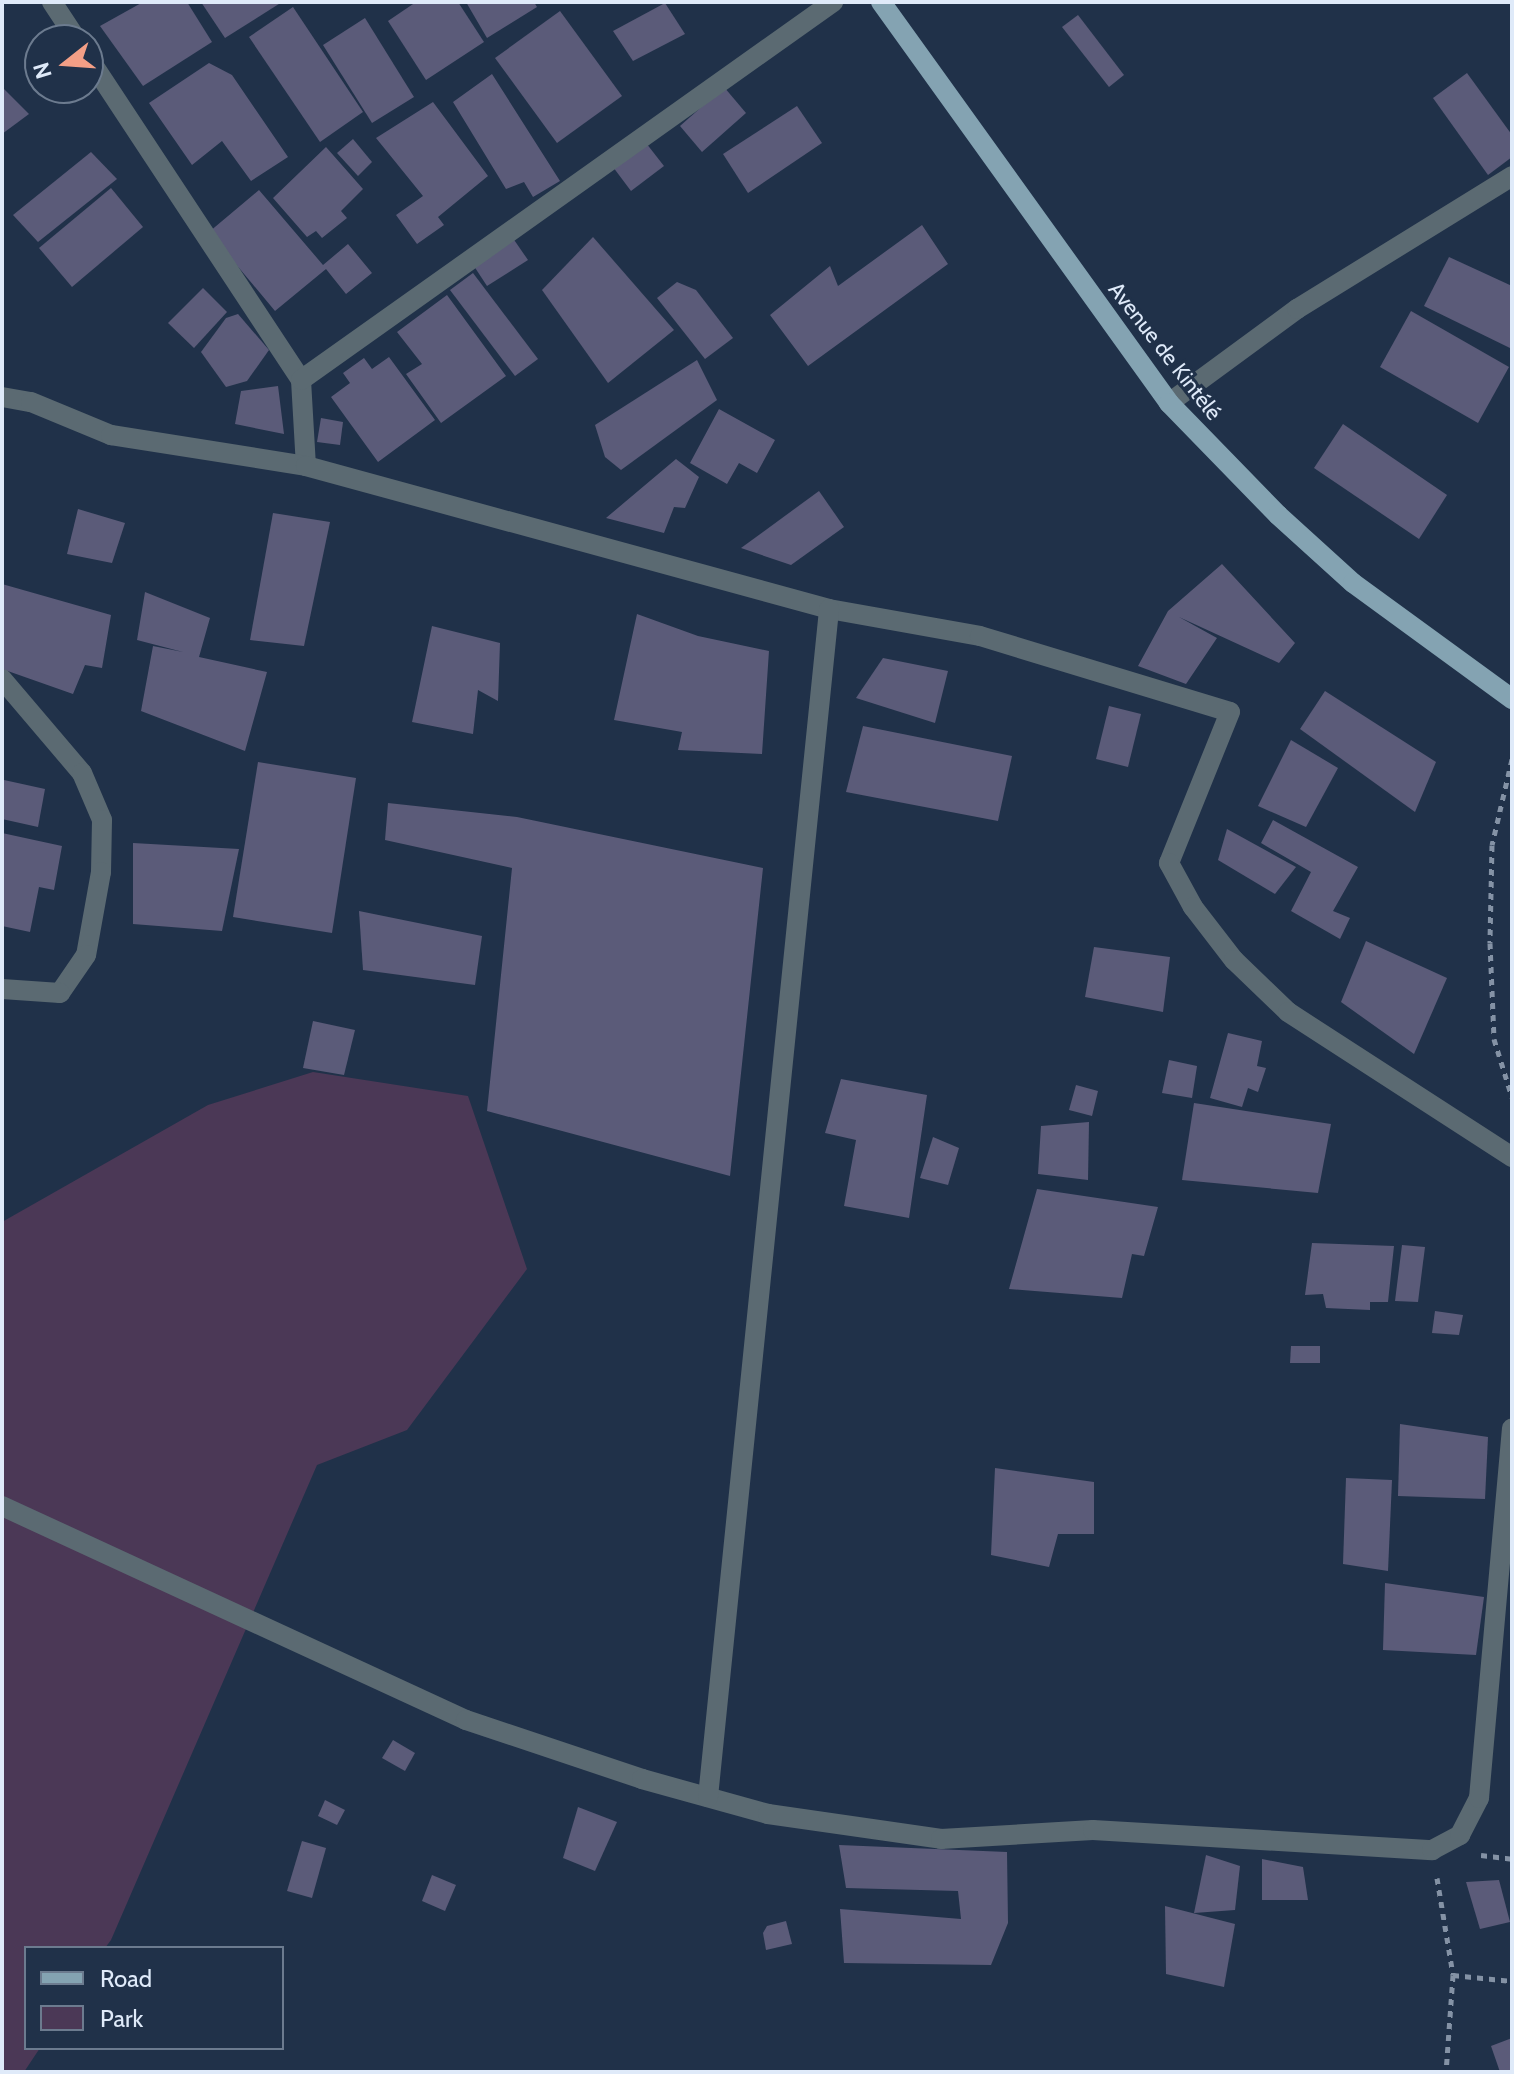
<!DOCTYPE html>
<meta charset="utf-8">
<style>
body{margin:0}
#map{position:relative;width:1514px;height:2074px;overflow:hidden;background:#203149;font-family:Cabin,sans-serif}
div>[style]{position:absolute}
[style*='--x']{left:calc(var(--x)*1px);top:calc(var(--y)*1px);width:calc(var(--w)*1px);rotate:calc(var(--a)*1deg)}
.green>*{inset:0;background:#4b3856}
.building>*{inset:0;background:#5b5b79}
.path>*{height:5px;margin-top:-2.5px;transform-origin:0;background:repeating-linear-gradient(90deg,#8492a5 0 6px,transparent 0 12px)}
.minor>*{height:20px;margin:-10px;padding:0 10px;transform-origin:10px;border-radius:10px;background:#5b6a72}
.major>*{height:20px;margin:-10px;padding:0 10px;transform-origin:10px;border-radius:10px;background:#84a3b2}
span{translate:-50% -50%;white-space:nowrap;text-align:center;line-height:1.15;-webkit-text-stroke:6px #203149;paint-order:stroke}
.street-label{font-size:22px;color:#dfeaf9}
.frame{position:absolute;inset:0;border:4px solid #dfeaf9;pointer-events:none}
.legend{position:absolute;left:24px;top:1946px;width:260px;height:104px;box-sizing:border-box;background:#203149;border:2px solid #6c7b8f;margin:0;padding:10px 14px;list-style:none;font-size:24px;color:#dfeaf9}
.legend li{display:flex;align-items:center;gap:16px;height:40px}
.legend b{width:40px;border:2px solid #6c7b8f}
.north{position:absolute;left:24px;top:24px;width:80px;height:80px;box-sizing:border-box;background:#203149;border:2px solid #6c7b8f;border-radius:50%;rotate:253deg;font-size:22px;font-weight:700;line-height:32px;text-align:center;color:#dfeaf9}
.north::after{content:'';display:block;margin:auto;width:28px;height:36px;background:#f39f86;clip-path:polygon(50% 0,100% 100%,50% 72%,0 100%)}
</style>
<div id="map">
<div class="green">
<i style="clip-path:polygon(313px 1072px,468px 1096px,527px 1269px,407px 1430px,317px 1465px,111px 1940px,105px 1948px,26px 1948px,26px 2048px,40px 2048px,24px 2072px,2px 2072px,2px 1222px,208px 1105px)"></i>
</div>
<div class="building">
<i style="clip-path:polygon(143px 2px,187px 2px,212px 42px,143px 86px,100px 26px)"></i>
<i style="clip-path:polygon(201px 2px,282px 2px,225px 38px)"></i>
<i style="clip-path:polygon(416px 2px,458px 2px,484px 42px,426px 80px,388px 21px)"></i>
<i style="clip-path:polygon(466px 2px,534px 2px,537px 7px,487px 38px)"></i>
<i style="clip-path:polygon(665px 3px,685px 34px,633px 61px,613px 31px)"></i>
<i style="clip-path:polygon(293px 7px,363px 112px,320px 142px,249px 37px)"></i>
<i style="clip-path:polygon(560px 11px,622px 96px,557px 143px,495px 58px)"></i>
<i style="clip-path:polygon(1078px 15px,1124px 75px,1109px 87px,1062px 27px)"></i>
<i style="clip-path:polygon(365px 18px,414px 97px,372px 123px,323px 45px)"></i>
<i style="clip-path:polygon(209px 63px,232px 75px,288px 157px,251px 181px,222px 141px,192px 165px,149px 103px)"></i>
<i style="clip-path:polygon(1467px 73px,1512px 135px,1512px 157px,1488px 175px,1433px 98px)"></i>
<i style="clip-path:polygon(492px 74px,560px 181px,533px 197px,524px 182px,506px 189px,453px 102px)"></i>
<i style="clip-path:polygon(2px 87px,29px 114px,2px 134px)"></i>
<i style="clip-path:polygon(724px 87px,746px 113px,702px 152px,680px 126px)"></i>
<i style="clip-path:polygon(433px 102px,488px 176px,438px 217px,444px 225px,417px 244px,396px 215px,423px 196px,376px 138px)"></i>
<i style="clip-path:polygon(797px 106px,822px 143px,748px 193px,723px 154px)"></i>
<i style="clip-path:polygon(353px 139px,372px 162px,358px 176px,337px 153px)"></i>
<i style="clip-path:polygon(646px 143px,664px 166px,631px 191px,613px 167px)"></i>
<i style="clip-path:polygon(326px 147px,363px 189px,341px 211px,347px 218px,322px 238px,316px 231px,307px 237px,273px 198px)"></i>
<i style="clip-path:polygon(91px 152px,117px 179px,38px 242px,13px 215px)"></i>
<i style="clip-path:polygon(111px 188px,143px 227px,72px 287px,39px 248px)"></i>
<i style="clip-path:polygon(259px 190px,323px 265px,348px 244px,372px 273px,346px 294px,326px 269px,275px 311px,209px 232px)"></i>
<i style="clip-path:polygon(922px 225px,948px 264px,808px 366px,770px 315px,830px 266px,838px 286px)"></i>
<i style="clip-path:polygon(510px 234px,528px 260px,487px 286px,470px 260px)"></i>
<i style="clip-path:polygon(593px 237px,674px 330px,608px 383px,542px 290px)"></i>
<i style="clip-path:polygon(1449px 257px,1512px 286px,1512px 349px,1424px 306px)"></i>
<i style="clip-path:polygon(473px 273px,538px 359px,515px 376px,450px 290px)"></i>
<i style="clip-path:polygon(677px 282px,696px 290px,733px 338px,705px 359px,657px 298px)"></i>
<i style="clip-path:polygon(203px 288px,227px 312px,194px 348px,168px 323px)"></i>
<i style="clip-path:polygon(447px 295px,506px 376px,441px 423px,406px 374px,422px 364px,397px 332px)"></i>
<i style="clip-path:polygon(1411px 311px,1509px 367px,1478px 423px,1380px 367px)"></i>
<i style="clip-path:polygon(238px 314px,269px 350px,247px 381px,226px 387px,201px 352px,226px 318px)"></i>
<i style="clip-path:polygon(389px 357px,435px 420px,378px 462px,331px 397px,350px 383px,343px 373px,364px 358px,372px 369px)"></i>
<i style="clip-path:polygon(697px 360px,717px 400px,621px 470px,605px 457px,595px 425px)"></i>
<i style="clip-path:polygon(278px 386px,284px 434px,235px 424px,241px 391px)"></i>
<i style="clip-path:polygon(719px 409px,775px 440px,757px 473px,739px 463px,727px 484px,690px 463px)"></i>
<i style="clip-path:polygon(321px 418px,343px 422px,340px 445px,317px 442px)"></i>
<i style="clip-path:polygon(1343px 424px,1447px 495px,1419px 539px,1314px 468px)"></i>
<i style="clip-path:polygon(676px 459px,699px 477px,685px 508px,674px 507px,664px 533px,606px 518px)"></i>
<i style="clip-path:polygon(819px 491px,844px 527px,791px 565px,741px 548px)"></i>
<i style="clip-path:polygon(78px 509px,125px 523px,112px 563px,67px 554px)"></i>
<i style="clip-path:polygon(273px 513px,330px 522px,304px 646px,250px 640px)"></i>
<i style="clip-path:polygon(1222px 564px,1295px 643px,1279px 663px,1179px 617px,1217px 638px,1186px 684px,1138px 666px,1168px 611px)"></i>
<i style="clip-path:polygon(2px 584px,111px 615px,102px 668px,85px 665px,73px 694px,2px 669px)"></i>
<i style="clip-path:polygon(145px 592px,210px 618px,199px 657px,267px 672px,245px 751px,141px 711px,153px 646px,183px 652px,137px 640px)"></i>
<i style="clip-path:polygon(637px 614px,698px 636px,769px 651px,762px 754px,678px 750px,682px 732px,614px 720px)"></i>
<i style="clip-path:polygon(432px 626px,500px 643px,498px 701px,478px 690px,473px 734px,412px 722px)"></i>
<i style="clip-path:polygon(883px 658px,948px 671px,935px 723px,856px 698px)"></i>
<i style="clip-path:polygon(1325px 691px,1436px 762px,1415px 812px,1300px 729px)"></i>
<i style="clip-path:polygon(1109px 706px,1141px 714px,1128px 767px,1096px 759px)"></i>
<i style="clip-path:polygon(863px 726px,1012px 756px,998px 821px,846px 792px)"></i>
<i style="clip-path:polygon(1291px 740px,1338px 768px,1306px 827px,1258px 806px)"></i>
<i style="clip-path:polygon(258px 762px,356px 778px,332px 933px,233px 917px)"></i>
<i style="clip-path:polygon(4px 780px,45px 789px,38px 827px,2px 819px)"></i>
<i style="clip-path:polygon(388px 803px,517px 817px,763px 868px,730px 1176px,487px 1111px,512px 868px,385px 840px)"></i>
<i style="clip-path:polygon(1273px 820px,1358px 867px,1333px 911px,1350px 918px,1340px 939px,1291px 911px,1311px 872px,1261px 843px)"></i>
<i style="clip-path:polygon(1227px 829px,1296px 867px,1275px 894px,1218px 860px)"></i>
<i style="clip-path:polygon(2px 833px,62px 846px,54px 890px,39px 887px,30px 932px,2px 926px)"></i>
<i style="clip-path:polygon(133px 843px,239px 849px,222px 931px,133px 924px)"></i>
<i style="clip-path:polygon(359px 911px,482px 936px,475px 985px,363px 970px)"></i>
<i style="clip-path:polygon(1366px 941px,1447px 978px,1414px 1054px,1341px 1002px)"></i>
<i style="clip-path:polygon(1094px 947px,1170px 957px,1163px 1012px,1085px 997px)"></i>
<i style="clip-path:polygon(313px 1021px,355px 1030px,344px 1075px,303px 1068px)"></i>
<i style="clip-path:polygon(1228px 1033px,1262px 1041px,1257px 1066px,1266px 1068px,1258px 1092px,1248px 1088px,1242px 1107px,1210px 1098px)"></i>
<i style="clip-path:polygon(1169px 1060px,1197px 1066px,1192px 1098px,1162px 1093px)"></i>
<i style="clip-path:polygon(841px 1079px,927px 1095px,909px 1218px,844px 1206px,856px 1140px,825px 1133px)"></i>
<i style="clip-path:polygon(1076px 1085px,1098px 1091px,1092px 1116px,1069px 1110px)"></i>
<i style="clip-path:polygon(1194px 1103px,1331px 1124px,1318px 1193px,1182px 1180px)"></i>
<i style="clip-path:polygon(1089px 1122px,1088px 1180px,1038px 1174px,1041px 1126px)"></i>
<i style="clip-path:polygon(933px 1137px,959px 1148px,948px 1185px,920px 1178px)"></i>
<i style="clip-path:polygon(1037px 1189px,1158px 1207px,1144px 1256px,1132px 1254px,1122px 1298px,1009px 1289px)"></i>
<i style="clip-path:polygon(1312px 1243px,1394px 1246px,1388px 1302px,1370px 1302px,1370px 1310px,1326px 1308px,1323px 1294px,1305px 1295px)"></i>
<i style="clip-path:polygon(1402px 1245px,1425px 1247px,1418px 1302px,1395px 1301px)"></i>
<i style="clip-path:polygon(1435px 1311px,1463px 1315px,1459px 1335px,1432px 1333px)"></i>
<i style="clip-path:polygon(1291px 1346px,1320px 1346px,1320px 1363px,1290px 1363px)"></i>
<i style="clip-path:polygon(1400px 1424px,1488px 1437px,1485px 1499px,1398px 1496px)"></i>
<i style="clip-path:polygon(995px 1468px,1094px 1482px,1094px 1534px,1058px 1534px,1049px 1567px,991px 1555px)"></i>
<i style="clip-path:polygon(1346px 1478px,1392px 1480px,1388px 1571px,1343px 1564px)"></i>
<i style="clip-path:polygon(1385px 1583px,1484px 1597px,1476px 1655px,1383px 1650px)"></i>
<i style="clip-path:polygon(393px 1740px,415px 1753px,405px 1771px,382px 1758px)"></i>
<i style="clip-path:polygon(325px 1800px,345px 1810px,337px 1825px,318px 1816px)"></i>
<i style="clip-path:polygon(578px 1807px,617px 1822px,595px 1871px,563px 1858px)"></i>
<i style="clip-path:polygon(302px 1841px,326px 1848px,312px 1898px,287px 1891px)"></i>
<i style="clip-path:polygon(839px 1845px,1007px 1852px,1008px 1923px,991px 1965px,844px 1963px,840px 1909px,961px 1919px,958px 1891px,846px 1888px)"></i>
<i style="clip-path:polygon(1206px 1855px,1240px 1866px,1235px 1910px,1194px 1913px)"></i>
<i style="clip-path:polygon(1262px 1859px,1303px 1867px,1308px 1900px,1262px 1900px)"></i>
<i style="clip-path:polygon(432px 1875px,456px 1885px,445px 1911px,422px 1901px)"></i>
<i style="clip-path:polygon(1499px 1880px,1510px 1922px,1480px 1929px,1466px 1882px)"></i>
<i style="clip-path:polygon(1165px 1906px,1235px 1924px,1224px 1987px,1166px 1974px)"></i>
<i style="clip-path:polygon(786px 1921px,792px 1944px,766px 1950px,763px 1933px,767px 1926px)"></i>
<i style="clip-path:polygon(1512px 2038px,1512px 2072px,1500px 2072px,1491px 2046px)"></i>
</div>
<div class="path">
<i style="--x:1512;--y:759;--w:88;--a:103.1"></i>
<i style="--x:1492;--y:845;--w:98;--a:91.2"></i>
<i style="--x:1490;--y:943;--w:96;--a:87.6"></i>
<i style="--x:1494;--y:1039;--w:61;--a:72.8"></i>
<i style="--x:1481;--y:1855;--w:31;--a:7"></i>
<i style="--x:1437;--y:1878;--w:98;--a:80.6"></i>
<i style="--x:1453;--y:1975;--w:97;--a:94.1"></i>
<i style="--x:1453;--y:1975;--w:59;--a:5.8"></i>
</div>
<div class="minor">
<i style="--x:52;--y:2;--w:45;--a:56.7"></i>
<i style="--x:88;--y:57;--w:387;--a:56.6"></i>
<i style="--x:301;--y:380;--w:86;--a:86.7"></i>
<i style="--x:301;--y:380;--w:653;--a:-35.39"></i>
<i style="--x:2;--y:397;--w:29;--a:10"></i>
<i style="--x:31;--y:402;--w:87;--a:22.4"></i>
<i style="--x:111;--y:435;--w:197;--a:9"></i>
<i style="--x:306;--y:466;--w:542;--a:15.29"></i>
<i style="--x:829;--y:609;--w:153;--a:10.1"></i>
<i style="--x:980;--y:636;--w:261;--a:16.9"></i>
<i style="--x:1230;--y:712;--w:163;--a:112"></i>
<i style="--x:1169;--y:863;--w:50;--a:61.4"></i>
<i style="--x:1193;--y:907;--w:67;--a:52.3"></i>
<i style="--x:1234;--y:960;--w:75;--a:43.9"></i>
<i style="--x:1288;--y:1012;--w:267;--a:32.9"></i>
<i style="--x:1169;--y:403;--w:159;--a:-36.3"></i>
<i style="--x:1297;--y:309;--w:253;--a:-31.7"></i>
<i style="--x:2;--y:679;--w:123;--a:49.6"></i>
<i style="--x:82;--y:773;--w:51;--a:66.9"></i>
<i style="--x:102;--y:820;--w:52;--a:91.1"></i>
<i style="--x:101;--y:872;--w:84;--a:100.2"></i>
<i style="--x:86;--y:955;--w:46;--a:124.4"></i>
<i style="--x:60;--y:993;--w:58;--a:-176.1"></i>
<i style="--x:2;--y:1506;--w:511;--a:24.76"></i>
<i style="--x:466;--y:1720;--w:186;--a:18.5"></i>
<i style="--x:642;--y:1779;--w:131;--a:15.5"></i>
<i style="--x:768;--y:1814;--w:175;--a:8.2"></i>
<i style="--x:941;--y:1839;--w:152;--a:-3.4"></i>
<i style="--x:1093;--y:1830;--w:340;--a:3.4"></i>
<i style="--x:1432;--y:1850;--w:32;--a:-28"></i>
<i style="--x:1460;--y:1835;--w:42;--a:-62.8"></i>
<i style="--x:1479;--y:1798;--w:371;--a:-84.9"></i>
<i style="--x:708;--y:1797;--w:1194;--a:-84.18"></i>
</div>
<div class="major">
<i style="--x:881;--y:2;--w:494;--a:54.3"></i>
<i style="--x:1169;--y:403;--w:156;--a:45.8"></i>
<i style="--x:1278;--y:515;--w:101;--a:42.2"></i>
<i style="--x:1353;--y:583;--w:197;--a:36.1"></i>
</div>
<div class="street-label">
<span style="left:1165px;top:351px;rotate:52deg">Avenue de Kintélé</span>
</div>
<div class="frame"></div>
<ul class="legend">
<li><b style="height:10px;background:#84a3b2"></b>Road</li>
<li><b style="height:22px;background:#4b3856"></b>Park</li>
</ul>
<div class="north">N</div>
</div>
